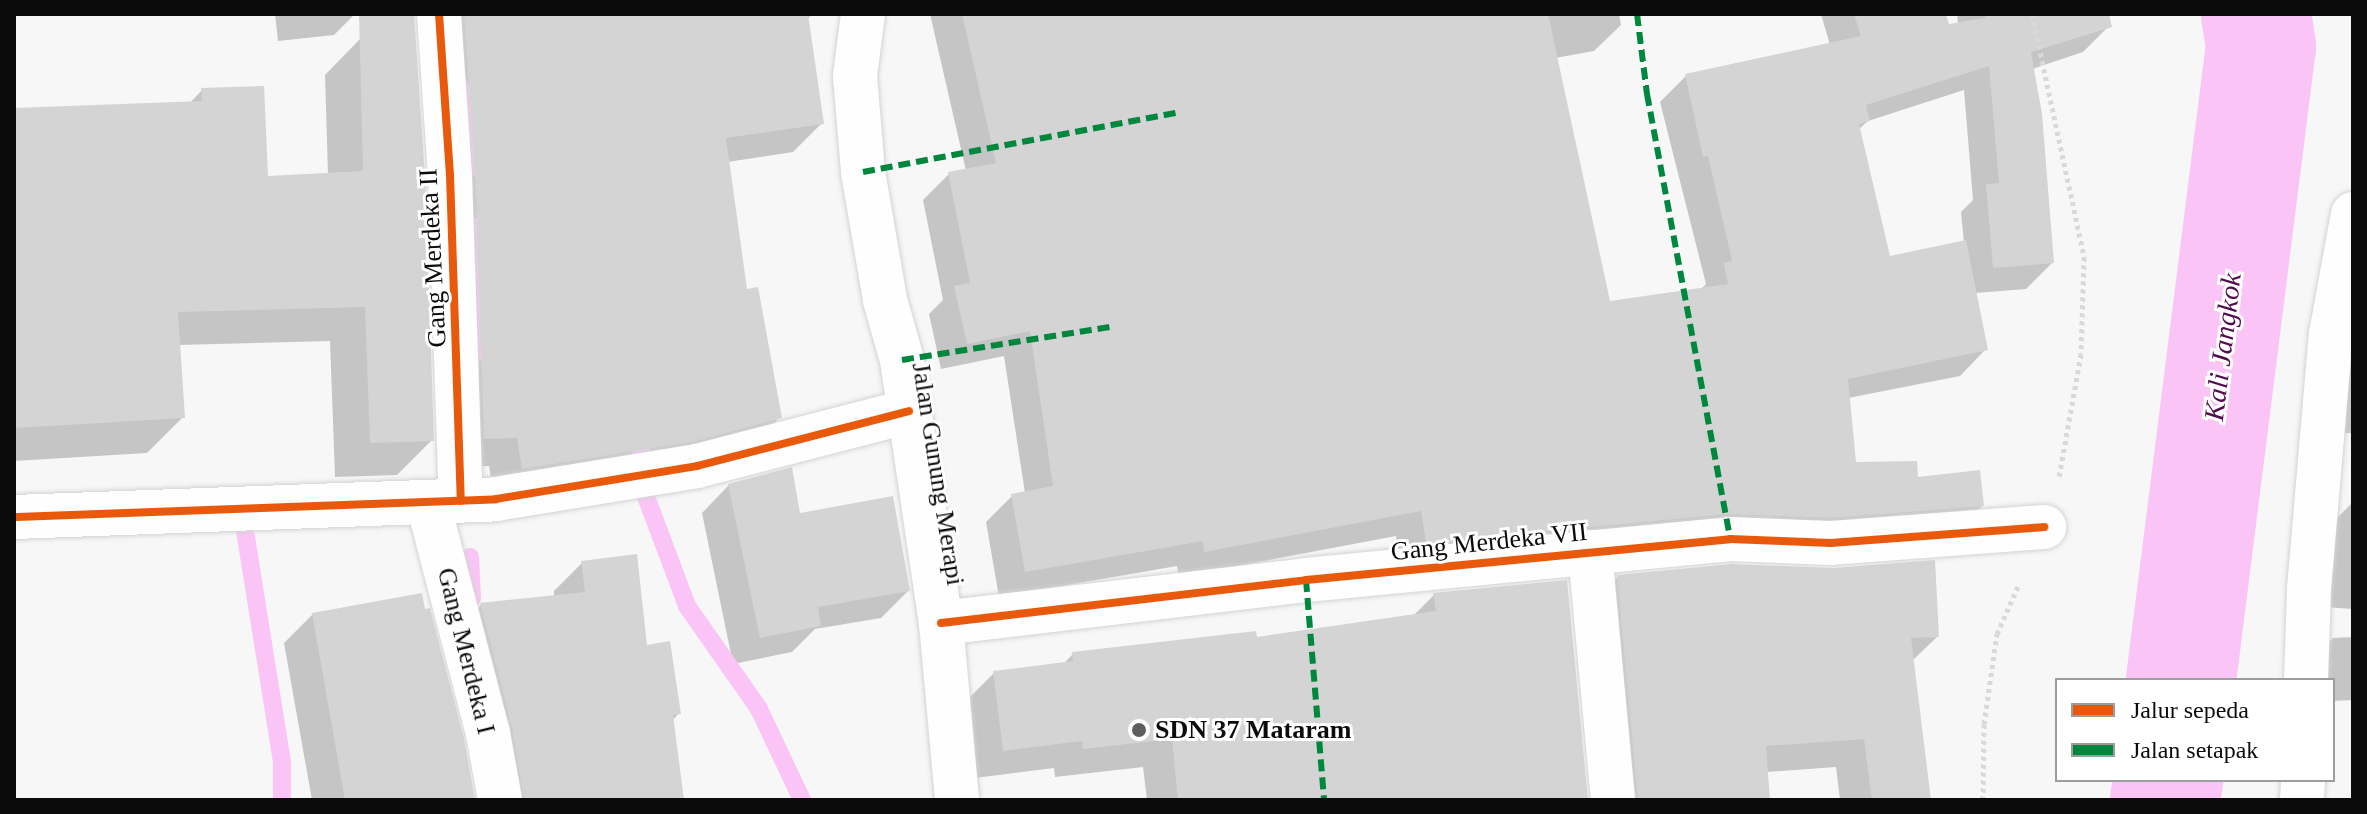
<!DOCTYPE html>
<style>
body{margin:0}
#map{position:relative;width:2367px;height:814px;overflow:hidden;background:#f7f7f7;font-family:"Times New Roman",serif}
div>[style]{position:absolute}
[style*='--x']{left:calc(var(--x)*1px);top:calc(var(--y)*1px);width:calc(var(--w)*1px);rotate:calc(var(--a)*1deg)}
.shadow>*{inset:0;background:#0003}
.stream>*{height:18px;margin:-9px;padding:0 9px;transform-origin:9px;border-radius:9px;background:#fac5f6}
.river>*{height:110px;margin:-55px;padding:0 55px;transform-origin:55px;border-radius:55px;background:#fac5f6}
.building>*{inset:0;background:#d3d4d3}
.path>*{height:5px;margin-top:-2.5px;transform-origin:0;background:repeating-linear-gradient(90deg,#dad9da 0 4px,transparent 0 8px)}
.roads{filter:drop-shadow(0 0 2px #d3d3d3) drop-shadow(0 0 2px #d3d3d3)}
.minor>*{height:44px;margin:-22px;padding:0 22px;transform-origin:22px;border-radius:22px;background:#fefefe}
.quiet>*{height:6px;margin-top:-3px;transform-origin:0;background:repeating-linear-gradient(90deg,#00873e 0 12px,transparent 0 18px)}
.cycleway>*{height:8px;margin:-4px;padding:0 4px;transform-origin:4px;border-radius:4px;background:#e8590c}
.dots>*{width:22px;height:22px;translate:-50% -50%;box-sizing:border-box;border:4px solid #fff;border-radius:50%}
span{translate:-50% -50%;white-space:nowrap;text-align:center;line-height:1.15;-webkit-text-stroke:6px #fff;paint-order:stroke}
.street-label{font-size:26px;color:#0c0b0c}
.poi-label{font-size:26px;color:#0c0b0c;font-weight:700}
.left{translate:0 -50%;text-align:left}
.water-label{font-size:28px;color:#510d4e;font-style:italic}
.frame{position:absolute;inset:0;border:16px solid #0c0b0c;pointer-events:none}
.legend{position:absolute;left:2055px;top:678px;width:280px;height:104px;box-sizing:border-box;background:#fff;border:2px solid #9e9d9e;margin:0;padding:10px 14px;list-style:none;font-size:24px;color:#0c0b0c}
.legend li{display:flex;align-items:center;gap:16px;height:40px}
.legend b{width:40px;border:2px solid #9e9d9e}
</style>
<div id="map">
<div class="shadow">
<i style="clip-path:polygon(275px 14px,355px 14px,334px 35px,278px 41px)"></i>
<i style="clip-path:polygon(445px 14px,812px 14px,807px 20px,822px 123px,793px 152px,727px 162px,746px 291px,780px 417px,751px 446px,494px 496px,489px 466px,456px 467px)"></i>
<i style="clip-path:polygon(evenodd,930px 14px,1619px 14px,1621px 25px,1594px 51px,1555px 58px,1608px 303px,1700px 290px,1706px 284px,1660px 102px,1686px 76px,1830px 45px,1821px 14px,1944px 14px,1948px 27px,1958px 25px,1957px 14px,2106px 14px,2109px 26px,2083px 52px,2032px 69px,2052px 263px,2026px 289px,1975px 293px,1986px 349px,1960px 376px,1848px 398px,1855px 464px,1916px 479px,1982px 506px,1956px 532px,1400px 568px,1396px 536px,1179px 577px,1177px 566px,999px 597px,986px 522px,1012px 496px,1025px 493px,1004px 356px,941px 369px,929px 314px,943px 300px,923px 200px,949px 174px,966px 171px,930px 14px,1964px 90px,1973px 200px,1961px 212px,1964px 243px,1888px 258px,1858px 130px,1868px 121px,1964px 90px)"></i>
<i style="clip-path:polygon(360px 39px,432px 440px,397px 475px,335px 477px,330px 341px,178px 345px,183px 417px,147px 453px,14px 461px,14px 110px,189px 104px,202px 90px,266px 178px,328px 175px,325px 75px)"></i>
<i style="clip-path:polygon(2353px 340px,2353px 433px,2328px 433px,2330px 363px)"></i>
<i style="clip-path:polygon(729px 485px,798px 515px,908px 591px,881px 618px,815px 629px,792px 652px,733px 664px,702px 513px)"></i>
<i style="clip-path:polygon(2353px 502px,2353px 609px,2323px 607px,2327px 528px)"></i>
<i style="clip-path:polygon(582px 563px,645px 647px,679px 713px,672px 721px,682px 800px,492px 800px,452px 633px,481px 605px,554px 597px,554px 591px)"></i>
<i style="clip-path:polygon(1618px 577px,1937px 637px,1912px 661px,1930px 800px,1840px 800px,1836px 767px,1766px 772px,1768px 800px,1607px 800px,1589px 606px)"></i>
<i style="clip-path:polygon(1434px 595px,1586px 800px,1147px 800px,1143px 767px,1055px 777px,1054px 768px,975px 778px,965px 702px,994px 673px,1063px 664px,1073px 654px,1255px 639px,1413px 616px)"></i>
<i style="clip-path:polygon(313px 614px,473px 800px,312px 800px,284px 643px)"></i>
<i style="clip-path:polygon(2353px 637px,2353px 700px,2333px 701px,2333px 680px,2317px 680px,2319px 652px,2333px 638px)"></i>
</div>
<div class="stream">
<i style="--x:464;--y:91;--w:78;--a:80.4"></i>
<i style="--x:477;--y:352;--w:126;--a:-89.5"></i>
<i style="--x:639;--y:427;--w:67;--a:84.9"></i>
<i style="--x:645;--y:494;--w:120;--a:69.4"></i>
<i style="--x:687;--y:606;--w:126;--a:55"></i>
<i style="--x:759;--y:709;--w:101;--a:64.7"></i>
<i style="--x:241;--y:506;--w:260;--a:80.9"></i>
<i style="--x:282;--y:763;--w:37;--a:90"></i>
<i style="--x:470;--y:557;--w:41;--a:87.2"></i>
</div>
<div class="river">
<i style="--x:2181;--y:680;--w:639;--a:-82.81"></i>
<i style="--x:2261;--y:46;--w:32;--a:-99"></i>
<i style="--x:2165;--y:800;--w:20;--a:-81"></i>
</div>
<div class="building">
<i style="clip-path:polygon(359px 14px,414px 14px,425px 176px,434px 441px,370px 443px,365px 307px,178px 312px,185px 418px,14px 428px,14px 108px,202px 101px,201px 88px,264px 86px,268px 176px,363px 171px)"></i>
<i style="clip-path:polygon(464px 14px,808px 14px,824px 124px,726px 138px,747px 289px,758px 287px,782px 418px,692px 442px,522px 469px,517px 438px,484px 439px,475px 174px)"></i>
<i style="clip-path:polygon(962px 14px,1548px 14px,1610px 301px,1728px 284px,1724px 263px,1732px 261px,1708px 156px,1703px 157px,1685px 74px,1861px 36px,1854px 14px,1946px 14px,1949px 24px,1985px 18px,1985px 14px,2109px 14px,2112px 27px,2031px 52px,2042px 114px,2054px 263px,1993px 268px,1986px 184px,1999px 183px,1989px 66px,1866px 105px,1870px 121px,1859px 124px,1890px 256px,1966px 240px,1988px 350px,1848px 379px,1856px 462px,1917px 461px,1918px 477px,1980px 470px,1984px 506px,1831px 518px,1728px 514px,1426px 543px,1421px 511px,1204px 552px,1203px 541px,1025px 572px,1011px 494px,1053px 486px,1030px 331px,967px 344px,954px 286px,970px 283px,948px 172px,996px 163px)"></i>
<i style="clip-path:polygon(792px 467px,800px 513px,893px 496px,910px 591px,818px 607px,821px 626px,760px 638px,728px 484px)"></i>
<i style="clip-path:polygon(637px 554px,647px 645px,670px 641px,681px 714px,673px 715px,684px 800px,524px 800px,512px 727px,480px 603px,585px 592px,581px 561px)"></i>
<i style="clip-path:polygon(1935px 560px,1939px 637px,1911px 638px,1931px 800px,1872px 800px,1864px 739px,1766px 746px,1770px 800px,1638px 800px,1617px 575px,1731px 564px,1833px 568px)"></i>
<i style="clip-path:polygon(1567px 580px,1588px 800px,1178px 800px,1172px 739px,1083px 749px,1082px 741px,1003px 751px,993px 671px,1073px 661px,1072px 652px,1256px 631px,1257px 637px,1436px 611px,1433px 593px)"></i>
<i style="clip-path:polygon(422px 593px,425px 609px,430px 608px,464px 738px,475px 800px,345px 800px,312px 613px)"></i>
</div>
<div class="path">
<i style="--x:2032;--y:14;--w:249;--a:77.9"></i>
<i style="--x:2084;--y:257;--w:97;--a:91.8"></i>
<i style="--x:2081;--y:354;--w:125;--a:100.1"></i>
<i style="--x:1983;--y:800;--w:76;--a:-89.2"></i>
<i style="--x:1984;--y:724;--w:91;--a:-81.8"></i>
<i style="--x:1997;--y:634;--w:55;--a:-66.3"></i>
</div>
<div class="roads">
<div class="minor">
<i style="--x:439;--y:14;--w:161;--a:86.1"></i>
<i style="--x:450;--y:175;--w:326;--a:88.1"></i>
<i style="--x:863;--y:14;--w:63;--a:97.4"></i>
<i style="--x:855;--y:76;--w:96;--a:85.2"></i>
<i style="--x:863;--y:172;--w:130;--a:80.2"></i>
<i style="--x:885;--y:300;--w:62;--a:74.2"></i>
<i style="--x:902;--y:360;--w:266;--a:81.6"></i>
<i style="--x:941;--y:623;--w:178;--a:84.8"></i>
<i style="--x:428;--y:503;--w:238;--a:75.4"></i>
<i style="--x:488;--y:733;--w:68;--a:79.8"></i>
<i style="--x:14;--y:517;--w:482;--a:-2.1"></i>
<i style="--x:496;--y:499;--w:204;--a:-9.3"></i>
<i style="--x:697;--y:466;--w:219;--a:-14.5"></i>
<i style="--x:1590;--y:552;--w:249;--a:84.7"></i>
<i style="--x:941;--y:623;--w:368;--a:-6.7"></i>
<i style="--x:1306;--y:580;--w:426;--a:-5.5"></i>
<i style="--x:1730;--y:539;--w:101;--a:2.3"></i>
<i style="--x:1831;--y:543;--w:214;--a:-4.3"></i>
<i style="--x:2306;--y:680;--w:91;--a:-88.1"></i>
<i style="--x:2309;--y:589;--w:256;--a:-85.1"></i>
<i style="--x:2331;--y:334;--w:122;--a:-79.6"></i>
<i style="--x:2302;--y:800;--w:20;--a:-87"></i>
</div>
</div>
<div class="quiet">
<i style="--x:1637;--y:14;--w:81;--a:82.9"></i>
<i style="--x:1647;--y:94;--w:453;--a:79.4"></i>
<i style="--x:863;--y:172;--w:319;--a:-10.7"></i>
<i style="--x:902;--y:360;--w:212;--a:-9"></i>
<i style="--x:1306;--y:580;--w:221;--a:85.3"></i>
</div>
<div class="cycleway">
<i style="--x:439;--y:14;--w:161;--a:86.1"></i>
<i style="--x:450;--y:175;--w:326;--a:88.1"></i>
<i style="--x:14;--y:517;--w:482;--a:-2.1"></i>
<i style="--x:496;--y:499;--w:204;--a:-9.3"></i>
<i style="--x:697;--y:466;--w:219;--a:-14.5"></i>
<i style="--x:941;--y:623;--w:368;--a:-6.7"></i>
<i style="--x:1306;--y:580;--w:426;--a:-5.5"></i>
<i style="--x:1730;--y:539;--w:101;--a:2.3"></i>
<i style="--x:1831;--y:543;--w:214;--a:-4.3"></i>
</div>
<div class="dots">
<i style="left:1139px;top:730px;background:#5e5e5e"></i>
</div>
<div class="street-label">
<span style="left:433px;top:258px;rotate:-93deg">Gang Merdeka II</span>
<span style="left:938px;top:474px;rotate:81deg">Jalan Gunung Merapi</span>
<span style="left:1489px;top:542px;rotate:-6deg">Gang Merdeka VII</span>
<span style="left:466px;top:651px;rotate:76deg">Gang Merdeka I</span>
</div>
<div class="poi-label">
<span class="left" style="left:1155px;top:730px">SDN 37 Mataram</span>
</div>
<div class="water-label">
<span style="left:2223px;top:347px;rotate:-83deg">Kali Jangkok</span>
</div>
<div class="frame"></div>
<ul class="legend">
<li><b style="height:10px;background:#e8590c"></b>Jalur sepeda</li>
<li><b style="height:10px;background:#00873e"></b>Jalan setapak</li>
</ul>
</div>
